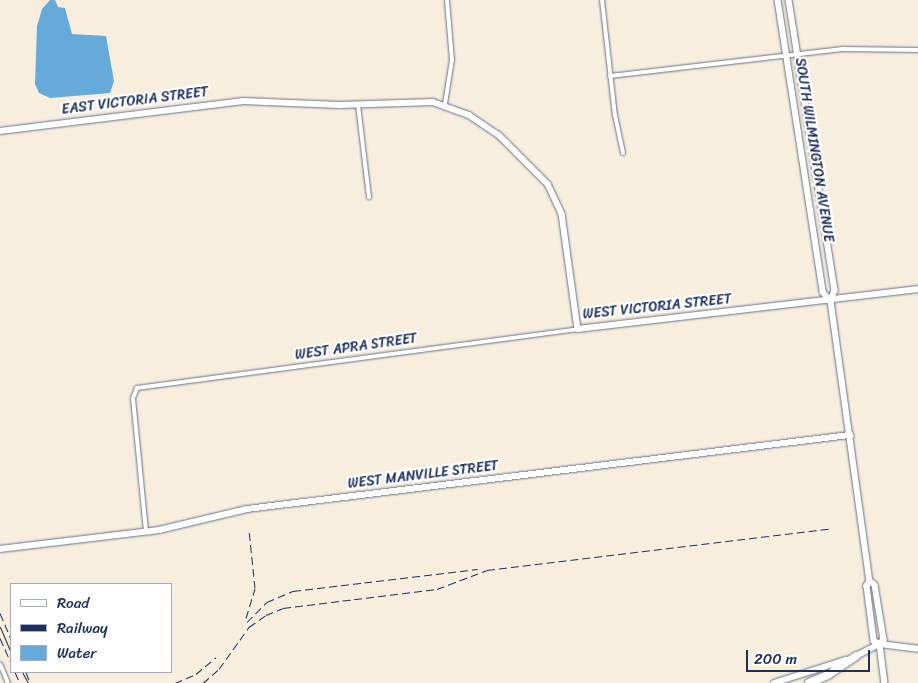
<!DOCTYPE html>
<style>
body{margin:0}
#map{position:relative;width:918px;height:683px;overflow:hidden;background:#f7eedd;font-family:Sriracha,sans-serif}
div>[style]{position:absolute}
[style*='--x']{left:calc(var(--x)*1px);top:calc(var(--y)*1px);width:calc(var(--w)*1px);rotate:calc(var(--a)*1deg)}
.water>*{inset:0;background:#64abdb}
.roads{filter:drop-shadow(0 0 1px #68728a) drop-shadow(0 0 1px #68728a)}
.street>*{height:4px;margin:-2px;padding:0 2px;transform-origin:2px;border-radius:2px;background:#fff}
.secondary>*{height:5.5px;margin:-2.75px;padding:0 2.75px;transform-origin:2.75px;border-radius:2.75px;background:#fff}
.highway>*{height:8px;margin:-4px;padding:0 4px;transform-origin:4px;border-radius:4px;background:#fff}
.tram>*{height:1px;margin:-0.5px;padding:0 0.5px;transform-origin:0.5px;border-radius:0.5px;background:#1b2f5e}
.rail>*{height:1px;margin-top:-0.5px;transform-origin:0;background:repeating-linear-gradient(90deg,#1b2f5e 0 8px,transparent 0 12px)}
span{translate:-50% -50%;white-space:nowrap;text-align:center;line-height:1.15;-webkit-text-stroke:4.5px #fff;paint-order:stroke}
.street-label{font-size:14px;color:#1b2f5e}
.legend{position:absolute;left:10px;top:583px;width:162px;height:90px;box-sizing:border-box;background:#fff;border:1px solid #a4acbf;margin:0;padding:6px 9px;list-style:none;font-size:15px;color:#1b2f5e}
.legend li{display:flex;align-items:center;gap:10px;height:25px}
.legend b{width:25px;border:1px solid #a4acbf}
.scale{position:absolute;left:746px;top:650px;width:124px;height:22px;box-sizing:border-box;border:2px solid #1b2f5e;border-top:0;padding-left:6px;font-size:15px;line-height:18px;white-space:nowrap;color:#1b2f5e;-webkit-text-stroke:4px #fff;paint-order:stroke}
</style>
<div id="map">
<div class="water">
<i style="clip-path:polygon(50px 0,55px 0,58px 7px,65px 8px,72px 34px,106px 36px,114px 81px,110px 93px,50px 98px,39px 93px,35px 84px,37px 26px,42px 9px)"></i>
</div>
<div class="roads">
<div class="street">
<i style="--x:602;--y:0;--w:116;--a:83.6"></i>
<i style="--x:615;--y:115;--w:39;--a:78"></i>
<i style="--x:610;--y:76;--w:234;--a:-6.6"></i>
<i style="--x:842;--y:49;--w:76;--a:0.8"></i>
<i style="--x:445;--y:104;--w:45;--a:-81"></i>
<i style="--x:452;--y:60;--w:60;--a:-94.8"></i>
<i style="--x:358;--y:105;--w:93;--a:83.2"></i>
<i style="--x:146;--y:531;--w:134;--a:-95.6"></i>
<i style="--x:133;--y:398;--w:11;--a:-68"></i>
<i style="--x:137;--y:388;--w:445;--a:-7.6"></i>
<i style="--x:0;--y:664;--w:21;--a:67"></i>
</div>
<div class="secondary">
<i style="--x:778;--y:0;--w:295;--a:81.2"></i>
<i style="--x:823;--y:292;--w:12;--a:48"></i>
<i style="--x:789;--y:0;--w:294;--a:81"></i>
<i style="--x:835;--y:290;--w:12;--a:110"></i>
<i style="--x:831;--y:301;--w:283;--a:82.1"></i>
<i style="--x:870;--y:581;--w:6;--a:121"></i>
<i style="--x:867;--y:586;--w:55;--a:82.7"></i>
<i style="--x:874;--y:641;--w:7;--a:27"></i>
<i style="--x:880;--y:644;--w:39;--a:83"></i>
<i style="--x:0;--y:131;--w:245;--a:-7"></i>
<i style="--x:243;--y:101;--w:96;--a:2.4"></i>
<i style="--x:339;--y:105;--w:94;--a:-1.8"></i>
<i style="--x:433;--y:102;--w:38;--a:20"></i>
<i style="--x:469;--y:115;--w:36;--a:34"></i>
<i style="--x:499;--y:135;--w:69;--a:45"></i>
<i style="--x:548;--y:184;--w:33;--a:65"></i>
<i style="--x:562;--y:214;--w:116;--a:82.1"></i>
<i style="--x:578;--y:329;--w:342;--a:-6.7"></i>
<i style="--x:0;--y:549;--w:160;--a:-6.8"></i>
<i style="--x:159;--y:530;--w:90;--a:-13.4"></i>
<i style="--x:247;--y:509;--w:608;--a:-7"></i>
<i style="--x:870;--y:581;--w:6;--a:39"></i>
<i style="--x:875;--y:585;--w:56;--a:80.7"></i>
<i style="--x:884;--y:640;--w:6;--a:135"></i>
<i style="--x:854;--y:657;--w:29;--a:-27"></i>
<i style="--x:880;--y:644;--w:38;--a:7"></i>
<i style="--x:774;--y:683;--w:76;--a:-17.7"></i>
</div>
<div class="highway">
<i style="--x:809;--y:683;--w:21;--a:-23"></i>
<i style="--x:828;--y:675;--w:34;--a:-34"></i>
</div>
</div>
<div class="tram">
<i style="--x:0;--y:627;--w:28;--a:67"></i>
<i style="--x:22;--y:672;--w:13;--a:61"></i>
</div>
<div class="rail">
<i style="--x:0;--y:613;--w:28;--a:67"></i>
<i style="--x:246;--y:618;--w:31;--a:-73"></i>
<i style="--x:255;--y:588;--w:58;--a:-95.9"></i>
<i style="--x:247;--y:622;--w:28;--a:-45"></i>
<i style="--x:267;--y:602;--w:28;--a:-23"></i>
<i style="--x:293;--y:591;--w:186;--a:-6.8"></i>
<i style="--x:0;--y:638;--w:27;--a:66"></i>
<i style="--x:15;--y:672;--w:12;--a:66"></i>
<i style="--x:26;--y:672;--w:12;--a:70"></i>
<i style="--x:175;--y:683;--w:23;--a:-23"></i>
<i style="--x:196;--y:674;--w:26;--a:-40"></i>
<i style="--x:203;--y:683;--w:21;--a:-41"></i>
<i style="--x:219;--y:669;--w:52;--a:-54.5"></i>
<i style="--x:249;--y:627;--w:21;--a:-35"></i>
<i style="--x:266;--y:615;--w:18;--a:-22"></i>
<i style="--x:283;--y:608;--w:155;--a:-7"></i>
<i style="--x:437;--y:589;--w:53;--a:-20.8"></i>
<i style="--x:487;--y:570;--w:348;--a:-6.9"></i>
</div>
<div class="street-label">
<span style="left:135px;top:101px;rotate:-7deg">EAST VICTORIA STREET</span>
<span style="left:814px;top:150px;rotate:81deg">SOUTH WILMINGTON AVENUE</span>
<span style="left:657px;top:307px;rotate:-6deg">WEST VICTORIA STREET</span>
<span style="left:356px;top:347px;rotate:-8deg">WEST APRA STREET</span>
<span style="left:423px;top:475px;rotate:-7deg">WEST MANVILLE STREET</span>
</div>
<ul class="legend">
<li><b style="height:6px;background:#fff"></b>Road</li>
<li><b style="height:6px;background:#1b2f5e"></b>Railway</li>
<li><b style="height:14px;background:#64abdb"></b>Water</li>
</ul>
<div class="scale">200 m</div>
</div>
